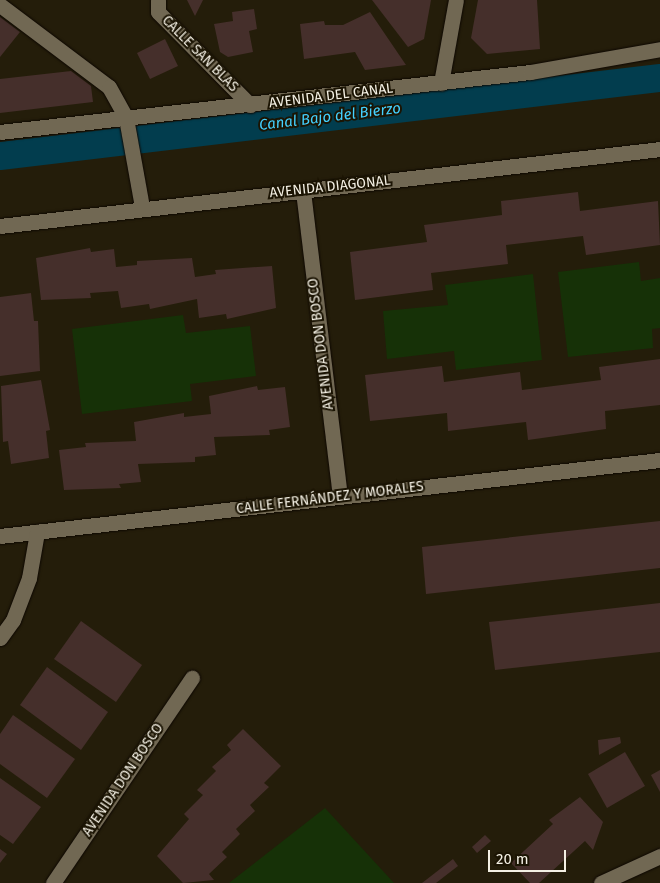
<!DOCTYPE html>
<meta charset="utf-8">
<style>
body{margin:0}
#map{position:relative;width:660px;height:883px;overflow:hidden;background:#241d0a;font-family:"Fira Sans",sans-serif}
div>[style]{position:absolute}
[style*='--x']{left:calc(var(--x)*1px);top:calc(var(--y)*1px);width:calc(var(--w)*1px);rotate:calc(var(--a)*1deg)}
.green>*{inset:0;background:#163107}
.canal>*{height:28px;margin:-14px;padding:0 14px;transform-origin:14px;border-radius:14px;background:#023d4e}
.building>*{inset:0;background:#452f2b}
.roads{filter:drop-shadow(0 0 1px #0d0700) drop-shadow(0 0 1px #0d0700)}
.minor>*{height:15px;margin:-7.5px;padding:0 7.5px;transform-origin:7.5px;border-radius:7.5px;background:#716853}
.tertiary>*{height:15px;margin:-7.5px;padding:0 7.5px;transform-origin:7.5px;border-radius:7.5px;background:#716853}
span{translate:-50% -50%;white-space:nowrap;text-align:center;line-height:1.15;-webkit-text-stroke:4px #1b1403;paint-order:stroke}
.street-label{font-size:14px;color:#f4f0e4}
.water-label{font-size:15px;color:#44d1ff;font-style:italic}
.scale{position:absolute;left:488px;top:850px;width:78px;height:22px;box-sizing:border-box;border:2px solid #f4f0e4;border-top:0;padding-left:6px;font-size:15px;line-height:18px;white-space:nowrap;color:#f4f0e4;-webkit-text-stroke:4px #1b1403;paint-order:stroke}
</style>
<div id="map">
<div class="green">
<i style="clip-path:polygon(639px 262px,641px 281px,660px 278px,660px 328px,652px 329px,653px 348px,568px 357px,558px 272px)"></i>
<i style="clip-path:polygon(533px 274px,542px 360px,456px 370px,454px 351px,387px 359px,383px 311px,448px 305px,445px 285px)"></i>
<i style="clip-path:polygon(183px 315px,186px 333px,250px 326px,256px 376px,190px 384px,192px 401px,82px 414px,72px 329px)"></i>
<i style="clip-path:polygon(325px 808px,394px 883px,229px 883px)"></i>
</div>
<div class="canal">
<i style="--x:0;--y:156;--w:665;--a:-6.74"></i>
</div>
<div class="building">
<i style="clip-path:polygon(187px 0,203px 0,195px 16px)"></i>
<i style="clip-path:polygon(372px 0,431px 0,424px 39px,408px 47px)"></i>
<i style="clip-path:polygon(478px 0,537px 0,540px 49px,487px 54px,471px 38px)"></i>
<i style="clip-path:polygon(254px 9px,257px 29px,249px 31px,253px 52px,228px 57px,220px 52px,214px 24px,233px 21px,232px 12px)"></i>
<i style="clip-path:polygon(370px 12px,406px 65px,365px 70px,355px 52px,304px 59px,300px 24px,324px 21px,325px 25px,343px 25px)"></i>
<i style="clip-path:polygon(0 17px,20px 32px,0 57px)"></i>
<i style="clip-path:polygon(165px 39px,178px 66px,150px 79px,137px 53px)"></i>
<i style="clip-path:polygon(71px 71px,91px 86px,93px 102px,0 113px,0 79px)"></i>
<i style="clip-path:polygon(578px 192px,580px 211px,658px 201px,660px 245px,586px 255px,583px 236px,506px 245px,508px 264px,431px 273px,433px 290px,355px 300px,350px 252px,427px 242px,424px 225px,502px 215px,501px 201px)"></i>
<i style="clip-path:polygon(90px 248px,91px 252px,114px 249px,116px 267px,137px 265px,137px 261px,192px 258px,195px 277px,216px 274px,215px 270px,272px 266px,276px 308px,227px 319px,226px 314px,199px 318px,197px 299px,150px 309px,149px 304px,121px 308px,118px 291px,90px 293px,91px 298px,41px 300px,36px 258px)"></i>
<i style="clip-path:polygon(31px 293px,34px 321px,38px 321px,40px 371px,0 376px,0 297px)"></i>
<i style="clip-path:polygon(660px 359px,660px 405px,605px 411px,606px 429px,528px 440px,526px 422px,448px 431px,447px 413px,370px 421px,365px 375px,442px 366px,444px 382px,520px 372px,522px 390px,601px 380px,599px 367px)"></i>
<i style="clip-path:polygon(41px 380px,50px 430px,46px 431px,49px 458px,11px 464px,8px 441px,3px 442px,1px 386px)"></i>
<i style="clip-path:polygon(257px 386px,258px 390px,285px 387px,290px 427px,269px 430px,270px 435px,214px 437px,216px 455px,195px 457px,195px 462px,138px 464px,141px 482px,119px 484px,121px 488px,64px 490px,59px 450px,86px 447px,85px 443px,136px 441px,134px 422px,184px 413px,184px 417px,211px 414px,209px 396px)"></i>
<i style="clip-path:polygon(660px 521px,660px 568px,426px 594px,422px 547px)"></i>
<i style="clip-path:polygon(660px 603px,660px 652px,495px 670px,489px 622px)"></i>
<i style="clip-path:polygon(81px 621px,142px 665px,116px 702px,54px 659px)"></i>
<i style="clip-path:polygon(47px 667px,108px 712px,81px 750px,20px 705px)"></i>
<i style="clip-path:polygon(13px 715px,75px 759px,47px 798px,0 764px,0 734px)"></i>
<i style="clip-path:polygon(243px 729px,281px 766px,264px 783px,269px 787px,250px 805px,255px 811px,236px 829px,240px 834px,222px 852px,227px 857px,209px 874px,214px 880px,183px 883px,157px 856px,189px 819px,184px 814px,203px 795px,197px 790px,216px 771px,212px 767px,231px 750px,227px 745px)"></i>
<i style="clip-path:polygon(620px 737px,621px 743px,599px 755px,598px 740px)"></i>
<i style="clip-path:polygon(625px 752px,645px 786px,607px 808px,588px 774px)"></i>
<i style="clip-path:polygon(660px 770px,660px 792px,651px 775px)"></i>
<i style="clip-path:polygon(0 778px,41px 807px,13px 844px,0 835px)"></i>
<i style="clip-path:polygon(580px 797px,603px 822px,593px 850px,585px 841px,539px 883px,530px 883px,511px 863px,553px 824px,549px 820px)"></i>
<i style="clip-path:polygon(485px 835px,491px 841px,477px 853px,472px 847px)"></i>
<i style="clip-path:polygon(0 849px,7px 854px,0 863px)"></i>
<i style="clip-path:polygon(453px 859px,458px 866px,436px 883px,422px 883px)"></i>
</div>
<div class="roads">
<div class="minor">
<i style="--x:158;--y:0;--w:12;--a:90"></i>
<i style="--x:158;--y:12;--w:131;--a:45.3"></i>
<i style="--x:0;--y:5;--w:136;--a:37"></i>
<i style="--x:109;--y:87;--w:35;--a:61"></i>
<i style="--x:126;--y:118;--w:90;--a:79.8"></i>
<i style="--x:441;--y:83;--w:84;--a:-79.8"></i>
<i style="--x:303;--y:191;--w:308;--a:83.1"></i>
<i style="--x:0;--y:536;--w:664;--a:-6.57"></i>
<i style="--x:0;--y:638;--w:22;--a:-54"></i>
<i style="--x:13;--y:620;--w:45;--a:-69.1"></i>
<i style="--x:29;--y:578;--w:47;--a:-80.1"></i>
<i style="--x:53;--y:883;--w:248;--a:-55.9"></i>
<i style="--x:601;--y:883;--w:65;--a:-24.6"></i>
</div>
<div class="tertiary">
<i style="--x:0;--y:132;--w:533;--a:-6.46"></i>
<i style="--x:530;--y:72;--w:132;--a:-10"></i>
<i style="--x:0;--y:226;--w:664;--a:-6.65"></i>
</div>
</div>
<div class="street-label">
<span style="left:200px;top:54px;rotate:45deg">CALLE SAN BLAS</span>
<span style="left:331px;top:96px;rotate:-7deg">AVENIDA DEL CANAL</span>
<span style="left:330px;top:187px;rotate:-6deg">AVENIDA DIAGONAL</span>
<span style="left:321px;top:344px;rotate:-97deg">AVENIDA DON BOSCO</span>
<span style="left:330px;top:498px;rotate:-7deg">CALLE FERNÁNDEZ Y MORALES</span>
<span style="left:123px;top:780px;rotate:-56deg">AVENIDA DON BOSCO</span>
</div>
<div class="water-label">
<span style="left:330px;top:117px;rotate:-7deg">Canal Bajo del Bierzo</span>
</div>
<div class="scale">20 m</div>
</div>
